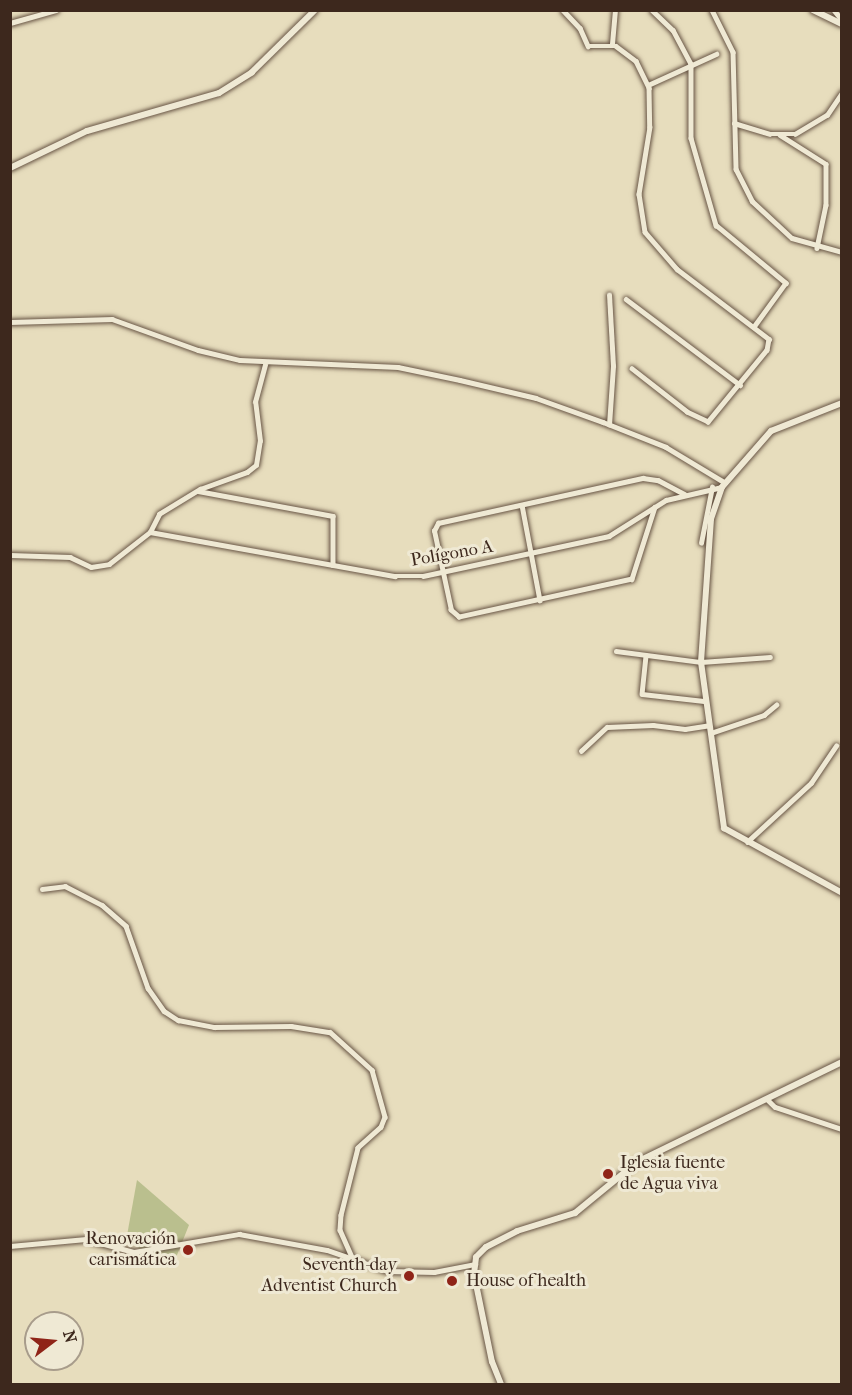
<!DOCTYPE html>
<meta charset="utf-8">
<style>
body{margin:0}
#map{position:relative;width:852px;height:1395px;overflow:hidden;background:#e7ddbd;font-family:"IM FELL French Canon",serif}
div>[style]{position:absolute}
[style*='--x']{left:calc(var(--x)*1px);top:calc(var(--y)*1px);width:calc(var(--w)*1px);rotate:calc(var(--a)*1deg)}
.green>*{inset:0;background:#babf8e}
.roads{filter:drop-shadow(0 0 2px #685545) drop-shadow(0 0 2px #685545)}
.minor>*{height:4.5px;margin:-2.25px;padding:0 2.25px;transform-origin:2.25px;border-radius:2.25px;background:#efe9d4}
.tertiary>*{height:6px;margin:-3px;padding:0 3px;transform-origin:3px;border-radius:3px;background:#efe9d4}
.dots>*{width:16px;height:16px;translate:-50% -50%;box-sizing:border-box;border:3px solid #efe9d4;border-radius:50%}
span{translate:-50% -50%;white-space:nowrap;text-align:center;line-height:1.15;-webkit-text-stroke:6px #efe9d4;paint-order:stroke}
.street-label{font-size:18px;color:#3d281d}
.poi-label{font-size:18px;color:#3d281d}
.left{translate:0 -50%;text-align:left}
.right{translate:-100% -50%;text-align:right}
.frame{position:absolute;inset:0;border:12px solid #3d281d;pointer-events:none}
.north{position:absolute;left:24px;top:1311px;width:60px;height:60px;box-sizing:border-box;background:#efe9d4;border:2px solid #a89c8b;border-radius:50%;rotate:74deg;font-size:16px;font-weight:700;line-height:24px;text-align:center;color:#3d281d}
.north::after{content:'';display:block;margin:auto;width:21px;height:27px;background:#8f2418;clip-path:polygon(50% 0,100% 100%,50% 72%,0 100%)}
</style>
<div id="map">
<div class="green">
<i style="clip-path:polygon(137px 1180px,189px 1225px,173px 1265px,126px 1241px)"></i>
</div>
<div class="roads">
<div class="minor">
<i style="--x:563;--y:10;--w:25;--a:47"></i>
<i style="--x:580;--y:28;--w:20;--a:66"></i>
<i style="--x:588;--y:46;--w:28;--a:0"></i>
<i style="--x:616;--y:46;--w:25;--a:37"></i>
<i style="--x:636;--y:61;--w:30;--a:64"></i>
<i style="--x:649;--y:88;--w:39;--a:89"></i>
<i style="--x:650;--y:127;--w:68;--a:99.3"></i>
<i style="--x:639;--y:194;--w:38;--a:81"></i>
<i style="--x:645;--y:232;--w:49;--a:49.1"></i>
<i style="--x:677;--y:269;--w:116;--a:37.3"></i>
<i style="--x:769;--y:339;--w:11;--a:100"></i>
<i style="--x:767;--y:350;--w:93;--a:129.3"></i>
<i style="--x:708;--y:422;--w:23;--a:-155"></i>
<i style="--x:687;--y:412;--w:70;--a:-142"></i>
<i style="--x:652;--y:10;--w:29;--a:44"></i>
<i style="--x:673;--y:30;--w:38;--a:62"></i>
<i style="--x:691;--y:64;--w:74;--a:90"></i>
<i style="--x:691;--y:138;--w:91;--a:74"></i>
<i style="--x:716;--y:225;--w:91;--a:39.6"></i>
<i style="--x:786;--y:283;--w:54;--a:126"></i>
<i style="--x:712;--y:10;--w:47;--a:63.4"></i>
<i style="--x:733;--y:52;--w:117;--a:88.5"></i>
<i style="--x:736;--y:169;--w:36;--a:63"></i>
<i style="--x:752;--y:201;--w:54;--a:42.8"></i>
<i style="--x:792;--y:238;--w:52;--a:15.6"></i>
<i style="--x:834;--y:10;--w:13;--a:51"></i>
<i style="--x:10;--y:23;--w:48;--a:-15.8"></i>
<i style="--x:612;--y:44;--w:34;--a:-85"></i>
<i style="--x:648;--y:85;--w:75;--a:-24.5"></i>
<i style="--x:734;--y:123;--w:37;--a:17"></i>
<i style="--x:769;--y:134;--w:26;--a:0"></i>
<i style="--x:795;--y:134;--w:37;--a:-31"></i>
<i style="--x:827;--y:115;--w:27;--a:-56"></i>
<i style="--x:780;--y:135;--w:54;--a:32.2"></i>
<i style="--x:826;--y:164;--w:41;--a:90"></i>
<i style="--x:826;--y:205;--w:44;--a:101.8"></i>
<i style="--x:626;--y:299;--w:143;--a:37"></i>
<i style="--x:10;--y:322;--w:102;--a:-1.7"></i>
<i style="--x:112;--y:319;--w:91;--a:19.8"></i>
<i style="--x:198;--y:350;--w:43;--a:13.4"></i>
<i style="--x:240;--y:360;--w:158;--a:2.5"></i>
<i style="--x:398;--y:367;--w:63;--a:11.8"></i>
<i style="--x:460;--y:380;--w:78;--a:13.3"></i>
<i style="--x:536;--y:398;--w:71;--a:19.7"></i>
<i style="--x:603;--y:422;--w:68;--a:21.6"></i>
<i style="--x:666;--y:447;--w:68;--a:31.1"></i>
<i style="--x:609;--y:425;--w:59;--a:-86.1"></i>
<i style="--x:613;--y:366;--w:71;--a:-93.2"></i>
<i style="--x:198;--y:491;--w:137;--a:10.5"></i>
<i style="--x:333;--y:516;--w:49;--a:90"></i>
<i style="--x:522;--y:505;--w:97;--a:79.3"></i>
<i style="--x:655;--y:507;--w:76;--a:107.7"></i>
<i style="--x:632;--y:579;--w:177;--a:167.6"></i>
<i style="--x:459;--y:617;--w:11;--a:-139"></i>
<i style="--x:451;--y:610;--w:81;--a:-102.1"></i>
<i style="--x:434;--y:531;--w:9;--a:-63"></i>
<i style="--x:438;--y:523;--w:210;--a:-12.4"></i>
<i style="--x:643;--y:478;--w:15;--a:8"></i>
<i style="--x:658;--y:480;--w:30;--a:28"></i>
<i style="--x:150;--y:532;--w:249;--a:10.2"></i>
<i style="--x:395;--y:576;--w:28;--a:0"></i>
<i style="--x:423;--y:576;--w:190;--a:-12.1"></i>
<i style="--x:609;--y:536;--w:67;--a:-32.3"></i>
<i style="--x:666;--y:500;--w:57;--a:-13.1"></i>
<i style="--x:701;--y:543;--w:57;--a:-78.9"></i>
<i style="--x:10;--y:555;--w:60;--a:1.9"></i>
<i style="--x:70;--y:557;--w:23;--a:25"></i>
<i style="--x:91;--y:567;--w:18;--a:-9"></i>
<i style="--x:109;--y:564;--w:52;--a:-38"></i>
<i style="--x:150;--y:532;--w:20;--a:-63"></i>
<i style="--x:159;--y:514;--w:48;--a:-31.4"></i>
<i style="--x:200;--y:489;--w:50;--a:-19.9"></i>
<i style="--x:247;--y:472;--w:11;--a:-38"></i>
<i style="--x:256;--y:465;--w:24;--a:-81"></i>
<i style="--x:260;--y:441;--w:39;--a:-97"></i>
<i style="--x:255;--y:402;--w:39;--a:-75"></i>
<i style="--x:616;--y:651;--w:86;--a:7.4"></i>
<i style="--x:701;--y:662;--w:69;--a:-4.1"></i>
<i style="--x:646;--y:656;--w:38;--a:96"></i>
<i style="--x:642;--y:694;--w:62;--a:6.4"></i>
<i style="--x:711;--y:733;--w:56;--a:-18.8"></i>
<i style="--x:764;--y:715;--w:16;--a:-40"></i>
<i style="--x:581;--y:751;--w:35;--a:-43"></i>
<i style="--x:607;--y:727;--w:46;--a:-2.5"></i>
<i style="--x:653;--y:725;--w:32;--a:7"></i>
<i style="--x:685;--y:729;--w:24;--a:-9"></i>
<i style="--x:747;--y:842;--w:87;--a:-42.7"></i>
<i style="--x:811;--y:783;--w:45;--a:-56"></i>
<i style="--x:42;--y:889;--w:23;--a:-7"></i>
<i style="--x:65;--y:886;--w:42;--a:27.2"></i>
<i style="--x:102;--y:905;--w:32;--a:41"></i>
<i style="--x:126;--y:926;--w:66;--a:70.5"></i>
<i style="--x:148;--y:988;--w:28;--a:55"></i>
<i style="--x:164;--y:1011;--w:17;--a:33"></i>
<i style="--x:178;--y:1020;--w:37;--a:11"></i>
<i style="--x:214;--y:1027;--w:77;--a:-0.7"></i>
<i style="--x:291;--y:1026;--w:39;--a:9"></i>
<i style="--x:330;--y:1032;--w:57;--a:42.1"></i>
<i style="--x:372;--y:1070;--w:49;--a:74.5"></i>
<i style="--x:385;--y:1117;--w:11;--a:112"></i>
<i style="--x:381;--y:1127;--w:31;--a:138"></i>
<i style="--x:358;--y:1148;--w:69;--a:104.2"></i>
<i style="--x:341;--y:1215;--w:15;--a:94"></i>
<i style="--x:340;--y:1230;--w:35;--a:66"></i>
<i style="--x:767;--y:1099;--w:11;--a:45"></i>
<i style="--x:775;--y:1107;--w:71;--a:18.2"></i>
<i style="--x:10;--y:1246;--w:76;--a:-5.3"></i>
<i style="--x:86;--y:1239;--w:50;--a:15.2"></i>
<i style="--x:134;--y:1252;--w:107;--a:-9.7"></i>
<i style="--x:239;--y:1234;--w:89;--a:10.3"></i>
<i style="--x:327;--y:1250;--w:65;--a:19"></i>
<i style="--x:388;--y:1271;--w:46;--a:1.2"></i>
<i style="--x:434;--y:1272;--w:42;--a:-11"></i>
</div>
<div class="tertiary">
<i style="--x:813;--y:10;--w:32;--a:26"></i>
<i style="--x:10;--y:168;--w:85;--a:-25.7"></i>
<i style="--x:87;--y:131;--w:137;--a:-16.1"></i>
<i style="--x:219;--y:93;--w:39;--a:-32"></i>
<i style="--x:252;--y:72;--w:88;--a:-44.5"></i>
<i style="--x:842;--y:403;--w:76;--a:158.5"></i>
<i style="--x:771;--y:431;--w:74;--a:131.2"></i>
<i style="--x:722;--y:487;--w:34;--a:109"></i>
<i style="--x:711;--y:519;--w:143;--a:94"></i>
<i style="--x:701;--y:662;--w:168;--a:82.1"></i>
<i style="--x:724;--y:828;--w:135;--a:28.8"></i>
<i style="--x:501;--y:1384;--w:24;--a:-112"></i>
<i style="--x:492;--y:1362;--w:90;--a:-101.6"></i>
<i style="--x:474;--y:1274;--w:17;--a:-83"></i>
<i style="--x:476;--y:1257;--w:14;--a:-45"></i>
<i style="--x:486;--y:1247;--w:35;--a:-27"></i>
<i style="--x:517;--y:1231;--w:61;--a:-17.2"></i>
<i style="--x:575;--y:1213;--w:80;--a:-39.4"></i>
<i style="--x:637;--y:1162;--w:228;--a:-26"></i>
</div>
</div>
<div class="dots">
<i style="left:608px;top:1174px;background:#8f2418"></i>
<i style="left:188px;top:1250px;background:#8f2418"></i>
<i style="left:409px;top:1276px;background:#8f2418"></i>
<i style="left:452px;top:1281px;background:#8f2418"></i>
</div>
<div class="street-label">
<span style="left:452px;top:554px;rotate:-10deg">Polígono A</span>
</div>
<div class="poi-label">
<span class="left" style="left:620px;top:1174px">Iglesia fuente<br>de Agua viva</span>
<span class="right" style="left:176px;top:1250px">Renovación<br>carismática</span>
<span class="right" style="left:397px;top:1276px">Seventh-day<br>Adventist Church</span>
<span class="left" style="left:466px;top:1281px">House of health</span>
</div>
<div class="frame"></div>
<div class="north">N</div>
</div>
